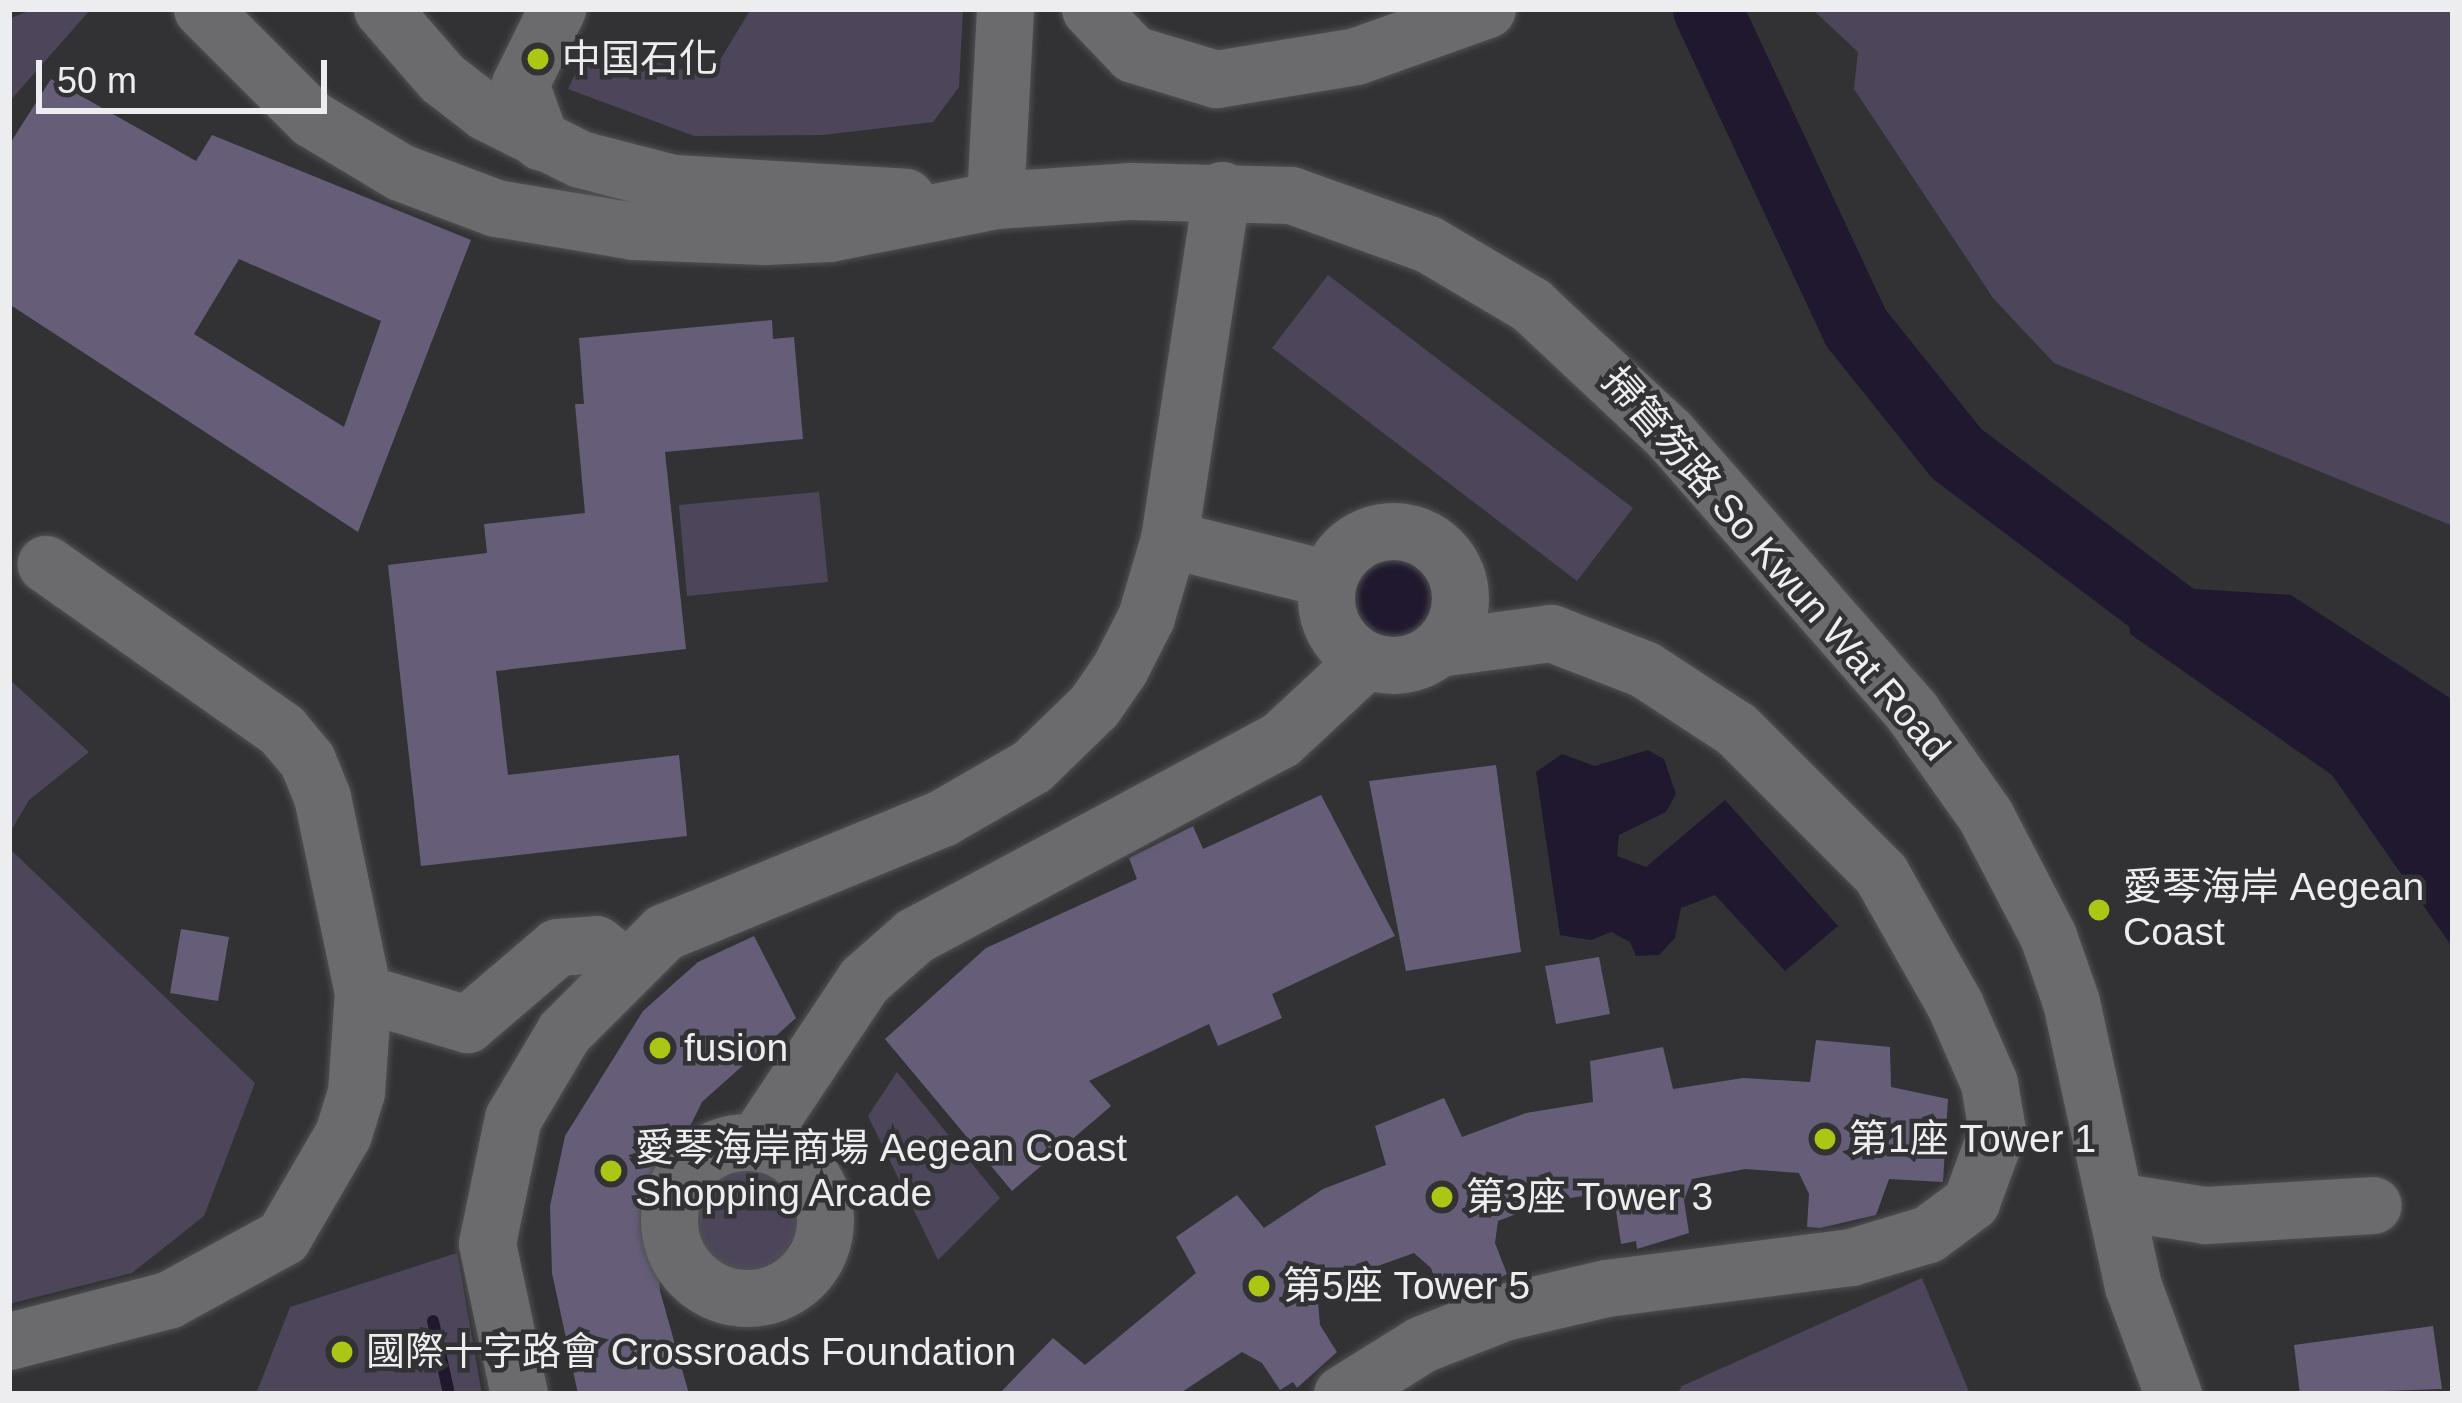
<!DOCTYPE html>
<meta charset="utf-8">
<style>
body{margin:0}
#map{position:relative;width:2462px;height:1403px;overflow:hidden;background:#323133;font-family:Arial,"Noto Sans TC",sans-serif}
div>[style]{position:absolute}
[style*='--x']{left:calc(var(--x)*1px);top:calc(var(--y)*1px);width:calc(var(--w)*1px);rotate:calc(var(--a)*1deg)}
.green>*{inset:0;background:#4d465b}
.round{border-radius:50%}
.water>*{inset:0;background:#20182e}
.stream>*{height:12px;margin:-6px;padding:0 6px;transform-origin:6px;border-radius:6px;background:#20182e}
.river>*{height:69px;margin:-34.5px;padding:0 34.5px;transform-origin:34.5px;border-radius:34.5px;background:#20182e}
.building>*{inset:0;background:#665e79}
.roads{filter:drop-shadow(0 0 3px #505052) drop-shadow(0 0 3px #505052)}
.minor>*{height:57px;margin:-28.5px;padding:0 28.5px;transform-origin:28.5px;border-radius:28.5px;background:#6b6a6d}
.minor>.ring{margin:-28.5px;padding:0;box-sizing:content-box;background:none;border:57px solid #6b6a6d;border-radius:50%}
.dots>*{width:33px;height:33px;translate:-50% -50%;box-sizing:border-box;border:6px solid #323133;border-radius:50%}
span{translate:-50% -50%;white-space:nowrap;text-align:center;line-height:1.15;-webkit-text-stroke:9px #323133;paint-order:stroke}
.poi-label{font-size:39px;color:#ededef}
.left{translate:0 -50%;text-align:left}
.street-label{font-size:39px;color:#ededef}
.frame{position:absolute;inset:0;border:12px solid #ededef;pointer-events:none}
.scale{position:absolute;left:36px;top:60px;width:291px;height:54px;box-sizing:border-box;border:6px solid #ededef;border-top:0;padding-left:15px;font-size:36px;line-height:42px;white-space:nowrap;color:#ededef;-webkit-text-stroke:9px #323133;paint-order:stroke}
</style>
<div id="map">
<div class="green">
<i style="clip-path:polygon(33px 9px,91px 9px,9px 102px,9px 19px)"></i>
<i style="clip-path:polygon(751px 9px,963px 9px,959px 87px,933px 122px,823px 135px,694px 136px,568px 89px,591px 42px,709px 78px)"></i>
<i style="clip-path:polygon(1812px 9px,2453px 9px,2453px 526px,2054px 363px,1993px 298px,1854px 89px,1858px 52px)"></i>
<i style="clip-path:polygon(1328px 275px,1633px 508px,1577px 581px,1272px 348px)"></i>
<i style="clip-path:polygon(819px 492px,828px 582px,687px 596px,679px 505px)"></i>
<i style="clip-path:polygon(9px 679px,89px 752px,29px 800px,9px 834px)"></i>
<i style="clip-path:polygon(9px 848px,255px 1083px,204px 1216px,132px 1273px,9px 1304px)"></i>
<i style="clip-path:polygon(897px 1072px,1000px 1198px,938px 1260px,868px 1116px)"></i>
<i class="round" style="left:686px;top:1163px;width:122px;height:122px"></i>
<i style="clip-path:polygon(457px 1253px,482px 1394px,256px 1394px,290px 1307px)"></i>
<i style="clip-path:polygon(1922px 1278px,1970px 1394px,1677px 1394px,1682px 1386px)"></i>
</div>
<div class="water">
<i class="round" style="left:1342px;top:546px;width:104px;height:104px"></i>
<i style="clip-path:polygon(2128px 585px,2291px 595px,2453px 700px,2453px 948px,2332px 775px,2130px 634px)"></i>
<i style="clip-path:polygon(1648px 750px,1664px 759px,1676px 794px,1666px 812px,1619px 835px,1617px 856px,1646px 867px,1725px 800px,1838px 926px,1785px 971px,1715px 895px,1681px 908px,1675px 938px,1659px 955px,1636px 956px,1630px 942px,1611px 932px,1591px 940px,1560px 935px,1536px 772px,1562px 754px,1595px 766px)"></i>
</div>
<div class="stream">
<i style="--x:433;--y:1321;--w:75;--a:77.6"></i>
</div>
<div class="river">
<i style="--x:1707;--y:9;--w:352;--a:65"></i>
<i style="--x:1856;--y:328;--w:160;--a:51.3"></i>
<i style="--x:1956;--y:453;--w:311;--a:37"></i>
</div>
<div class="building">
<i style="clip-path:polygon(evenodd,51px 79px,196px 161px,212px 135px,471px 240px,358px 532px,9px 304px,9px 145px,51px 79px,239px 259px,381px 321px,344px 427px,194px 334px,239px 259px)"></i>
<i style="clip-path:polygon(772px 320px,773px 339px,794px 337px,803px 439px,665px 452px,686px 649px,496px 671px,508px 775px,679px 755px,687px 836px,421px 866px,388px 565px,487px 553px,484px 524px,585px 513px,575px 404px,584px 404px,579px 338px)"></i>
<i style="clip-path:polygon(1496px 765px,1521px 952px,1406px 971px,1369px 781px)"></i>
<i style="clip-path:polygon(1321px 795px,1395px 936px,1272px 994px,1282px 1018px,1218px 1046px,1209px 1024px,1089px 1081px,1111px 1106px,1012px 1191px,885px 1039px,986px 948px,1137px 879px,1129px 858px,1193px 826px,1203px 849px)"></i>
<i style="clip-path:polygon(181px 929px,229px 937px,218px 1001px,170px 993px)"></i>
<i style="clip-path:polygon(754px 936px,796px 1018px,702px 1102px,656px 1196px,660px 1291px,689px 1394px,578px 1394px,552px 1273px,550px 1206px,565px 1136px,643px 1011px,698px 962px)"></i>
<i style="clip-path:polygon(1599px 957px,1610px 1014px,1556px 1024px,1545px 966px)"></i>
<i style="clip-path:polygon(1816px 1040px,1890px 1047px,1891px 1087px,1948px 1099px,1943px 1182px,1889px 1179px,1876px 1215px,1820px 1228px,1807px 1227px,1809px 1194px,1799px 1173px,1745px 1169px,1692px 1179px,1684px 1200px,1689px 1233px,1637px 1249px,1636px 1241px,1621px 1244px,1616px 1211px,1603px 1193px,1550px 1201px,1498px 1221px,1495px 1243px,1507px 1274px,1494px 1281px,1442px 1298px,1431px 1268px,1414px 1253px,1361px 1272px,1318px 1302px,1320px 1325px,1337px 1352px,1297px 1388px,1293px 1382px,1280px 1390px,1262px 1363px,1242px 1352px,1179px 1394px,999px 1394px,1053px 1338px,1085px 1365px,1196px 1273px,1176px 1237px,1237px 1195px,1264px 1228px,1323px 1189px,1386px 1165px,1375px 1126px,1444px 1098px,1462px 1137px,1526px 1113px,1593px 1102px,1590px 1061px,1663px 1047px,1673px 1089px,1743px 1078px,1810px 1082px)"></i>
<i style="clip-path:polygon(2433px 1326px,2442px 1389px,2300px 1394px,2294px 1345px)"></i>
</div>
<div class="roads">
<div class="minor">
<i style="--x:202;--y:9;--w:156;--a:45"></i>
<i style="--x:312;--y:119;--w:103;--a:31.1"></i>
<i style="--x:400;--y:172;--w:103;--a:20.6"></i>
<i style="--x:496;--y:208;--w:139;--a:9.5"></i>
<i style="--x:633;--y:231;--w:132;--a:2.2"></i>
<i style="--x:765;--y:236;--w:64;--a:-2.7"></i>
<i style="--x:829;--y:233;--w:169;--a:-11.2"></i>
<i style="--x:995;--y:200;--w:137;--a:-3.8"></i>
<i style="--x:1132;--y:191;--w:159;--a:1.4"></i>
<i style="--x:1291;--y:195;--w:145;--a:19.7"></i>
<i style="--x:1428;--y:244;--w:120;--a:30.6"></i>
<i style="--x:1531;--y:305;--w:187;--a:43.1"></i>
<i style="--x:1668;--y:433;--w:371;--a:48.8"></i>
<i style="--x:1912;--y:712;--w:126;--a:54.7"></i>
<i style="--x:1985;--y:815;--w:136;--a:62.5"></i>
<i style="--x:2048;--y:936;--w:70;--a:70.8"></i>
<i style="--x:2071;--y:1002;--w:291;--a:77.7"></i>
<i style="--x:2133;--y:1286;--w:115;--a:69.7"></i>
<i style="--x:382;--y:9;--w:91;--a:49"></i>
<i style="--x:442;--y:78;--w:56;--a:37.7"></i>
<i style="--x:486;--y:112;--w:105;--a:26.6"></i>
<i style="--x:580;--y:159;--w:96;--a:14.5"></i>
<i style="--x:673;--y:183;--w:233;--a:3.4"></i>
<i style="--x:1090;--y:9;--w:62;--a:46.3"></i>
<i style="--x:1133;--y:54;--w:87;--a:16.8"></i>
<i style="--x:1216;--y:79;--w:142;--a:-9.3"></i>
<i style="--x:1356;--y:56;--w:139;--a:-19.7"></i>
<i style="--x:541;--y:142;--w:62;--a:-109.9"></i>
<i style="--x:520;--y:84;--w:84;--a:-63.7"></i>
<i style="--x:995;--y:200;--w:191;--a:-87"></i>
<i class="ring" style="left:1326px;top:531px;width:77px;height:77px"></i>
<i style="--x:1169;--y:539;--w:164;--a:14.1"></i>
<i style="--x:363;--y:993;--w:109;--a:16.6"></i>
<i style="--x:467;--y:1024;--w:118;--a:-40.5"></i>
<i style="--x:557;--y:947;--w:39;--a:-4"></i>
<i style="--x:596;--y:944;--w:36;--a:39"></i>
<i style="--x:756;--y:1142;--w:195;--a:-56.3"></i>
<i style="--x:864;--y:980;--w:67;--a:-41.3"></i>
<i style="--x:914;--y:936;--w:415;--a:-28.2"></i>
<i style="--x:1280;--y:740;--w:117;--a:-42.9"></i>
<i class="ring" style="left:669px;top:1142px;width:99px;height:99px"></i>
<i style="--x:2115;--y:1201;--w:91;--a:8.8"></i>
<i style="--x:2205;--y:1215;--w:168;--a:-3.4"></i>
<i style="--x:9;--y:1341;--w:164;--a:-14.5"></i>
<i style="--x:168;--y:1300;--w:131;--a:-28.7"></i>
<i style="--x:283;--y:1237;--w:119;--a:-59.8"></i>
<i style="--x:343;--y:1134;--w:44;--a:-72.8"></i>
<i style="--x:356;--y:1092;--w:99;--a:-86"></i>
<i style="--x:363;--y:993;--w:200;--a:-101.8"></i>
<i style="--x:322;--y:797;--w:40;--a:-112"></i>
<i style="--x:307;--y:760;--w:39;--a:-130"></i>
<i style="--x:282;--y:730;--w:289;--a:-144.9"></i>
<i style="--x:519;--y:1394;--w:154;--a:-102"></i>
<i style="--x:487;--y:1243;--w:128;--a:-78.3"></i>
<i style="--x:513;--y:1118;--w:100;--a:-59.3"></i>
<i style="--x:564;--y:1032;--w:141;--a:-45"></i>
<i style="--x:664;--y:932;--w:300;--a:-22.3"></i>
<i style="--x:942;--y:818;--w:104;--a:-30"></i>
<i style="--x:1032;--y:766;--w:86;--a:-44.1"></i>
<i style="--x:1094;--y:706;--w:46;--a:-55.6"></i>
<i style="--x:1120;--y:668;--w:57;--a:-63"></i>
<i style="--x:1146;--y:617;--w:81;--a:-73.6"></i>
<i style="--x:1169;--y:539;--w:353;--a:-81.4"></i>
<i style="--x:1342;--y:1394;--w:94;--a:-32"></i>
<i style="--x:1422;--y:1344;--w:88;--a:-21.3"></i>
<i style="--x:1504;--y:1312;--w:105;--a:-13.2"></i>
<i style="--x:1606;--y:1288;--w:247;--a:-7.2"></i>
<i style="--x:1851;--y:1257;--w:80;--a:-16.6"></i>
<i style="--x:1928;--y:1234;--w:54;--a:-36.7"></i>
<i style="--x:1971;--y:1202;--w:76;--a:-69.9"></i>
<i style="--x:1997;--y:1131;--w:49;--a:-99.5"></i>
<i style="--x:1989;--y:1083;--w:85;--a:-113.6"></i>
<i style="--x:1955;--y:1005;--w:150;--a:-119.5"></i>
<i style="--x:1881;--y:874;--w:205;--a:-135"></i>
<i style="--x:1736;--y:729;--w:110;--a:-146.9"></i>
<i style="--x:1644;--y:669;--w:100;--a:-158.8"></i>
<i style="--x:1551;--y:633;--w:114;--a:172.4"></i>
</div>
</div>
<div class="dots">
<i style="left:538px;top:59px;background:#abc614"></i>
<i style="left:2099px;top:910px;background:#abc614"></i>
<i style="left:660px;top:1048px;background:#abc614"></i>
<i style="left:1825px;top:1139px;background:#abc614"></i>
<i style="left:611px;top:1171px;background:#abc614"></i>
<i style="left:1442px;top:1197px;background:#abc614"></i>
<i style="left:1259px;top:1286px;background:#abc614"></i>
<i style="left:342px;top:1352px;background:#abc614"></i>
</div>
<div class="poi-label">
<span class="left" style="left:562px;top:59px">中国石化</span>
<span class="left" style="left:2123px;top:910px">愛琴海岸 Aegean<br>Coast</span>
<span class="left" style="left:684px;top:1048px">fusion</span>
<span class="left" style="left:1849px;top:1139px">第1座 Tower 1</span>
<span class="left" style="left:635px;top:1171px">愛琴海岸商場 Aegean Coast<br>Shopping Arcade</span>
<span class="left" style="left:1466px;top:1197px">第3座 Tower 3</span>
<span class="left" style="left:1283px;top:1286px">第5座 Tower 5</span>
<span class="left" style="left:366px;top:1352px">國際十字路會 Crossroads Foundation</span>
</div>
<div class="street-label">
<span style="left:1776px;top:564px;rotate:49deg">掃管笏路 So Kwun Wat Road</span>
</div>
<div class="frame"></div>
<div class="scale">50 m</div>
</div>
